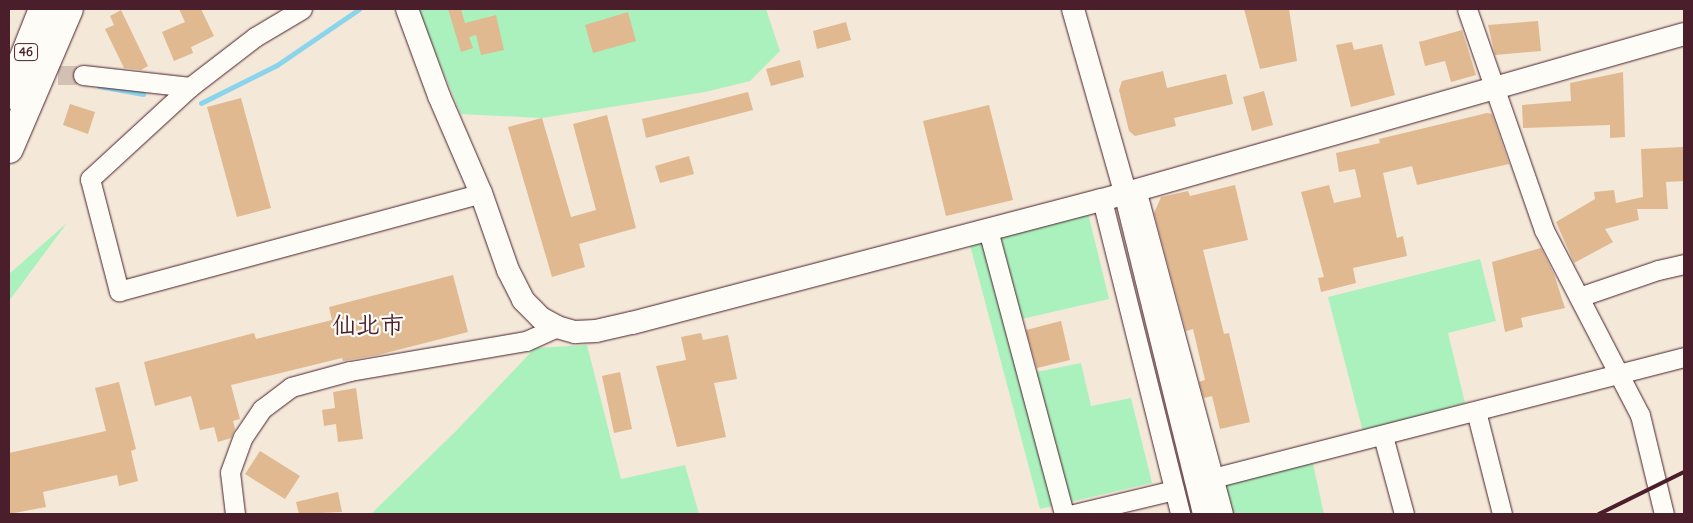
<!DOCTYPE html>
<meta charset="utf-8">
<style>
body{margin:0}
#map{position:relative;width:1693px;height:523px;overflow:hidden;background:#f4e8d8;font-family:Delius,"Klee One",sans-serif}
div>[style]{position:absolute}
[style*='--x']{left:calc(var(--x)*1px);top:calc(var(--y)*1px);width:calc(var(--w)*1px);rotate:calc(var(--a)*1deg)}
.green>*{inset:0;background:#aaf1be}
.stream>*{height:5px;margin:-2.5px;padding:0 2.5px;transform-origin:2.5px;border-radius:2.5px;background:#8bd5ec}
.building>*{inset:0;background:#e0b991}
.minor-tunnel>*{height:19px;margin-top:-9.5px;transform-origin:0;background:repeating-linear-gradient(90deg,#d2c0b5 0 19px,transparent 0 28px)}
.roads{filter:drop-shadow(0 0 1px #4a1f2b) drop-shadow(0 0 1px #4a1f2b)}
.minor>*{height:19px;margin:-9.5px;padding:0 9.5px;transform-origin:9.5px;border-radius:9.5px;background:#fdfcf7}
.tertiary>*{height:22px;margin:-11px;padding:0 11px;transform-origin:11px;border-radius:11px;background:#fdfcf7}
.trunk>*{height:28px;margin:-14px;padding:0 14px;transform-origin:14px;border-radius:14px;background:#fdfcf7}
.rail>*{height:4px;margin:-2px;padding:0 2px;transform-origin:2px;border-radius:2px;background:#4a1f2b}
span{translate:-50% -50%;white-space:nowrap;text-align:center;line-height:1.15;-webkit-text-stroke:4.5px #fdfcf7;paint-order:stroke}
.shield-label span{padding:1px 4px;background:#fdfcf7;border:1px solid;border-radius:4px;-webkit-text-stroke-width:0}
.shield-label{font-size:12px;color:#4a1f2b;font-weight:700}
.town-label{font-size:24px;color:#4a1f2b;font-weight:700}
.frame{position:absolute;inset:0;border:10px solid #4a1f2b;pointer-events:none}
</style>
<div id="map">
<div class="green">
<i style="clip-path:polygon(417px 9px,766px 9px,780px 51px,750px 81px,705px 92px,542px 118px,461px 114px)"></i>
<i style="clip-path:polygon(1088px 213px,1109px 299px,1013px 321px,1027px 374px,1081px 363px,1091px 406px,1131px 398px,1152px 483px,1040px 509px,970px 245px)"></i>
<i style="clip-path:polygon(67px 223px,9px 301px,9px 274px)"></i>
<i style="clip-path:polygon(1480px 259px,1496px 321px,1448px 333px,1465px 403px,1363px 432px,1328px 297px)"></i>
<i style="clip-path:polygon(587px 345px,621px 479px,685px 465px,699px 514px,371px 514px,457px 430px,535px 348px)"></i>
<i style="clip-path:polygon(1313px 464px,1324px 514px,1224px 514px,1213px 478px)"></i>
</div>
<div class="stream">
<i style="--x:99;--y:86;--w:45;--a:10.3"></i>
<i style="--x:201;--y:103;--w:85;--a:-26.6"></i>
<i style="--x:277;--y:65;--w:99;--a:-34.3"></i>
</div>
<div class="building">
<i style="clip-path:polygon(179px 9px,201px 9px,214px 36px,191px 47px,193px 53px,174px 61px,162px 32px,185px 22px)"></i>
<i style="clip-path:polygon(448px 9px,461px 9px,465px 23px,496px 15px,504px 50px,481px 55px,476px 35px,469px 37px,473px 48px,461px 52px)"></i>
<i style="clip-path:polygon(1244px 9px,1289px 9px,1297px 61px,1260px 69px)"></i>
<i style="clip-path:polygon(121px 10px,148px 66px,141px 70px,124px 68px,105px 29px,114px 25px,110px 16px)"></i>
<i style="clip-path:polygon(628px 12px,636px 41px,593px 53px,585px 25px)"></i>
<i style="clip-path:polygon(1538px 21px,1541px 51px,1495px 55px,1488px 25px)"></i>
<i style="clip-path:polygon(846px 22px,851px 40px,817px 49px,813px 31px)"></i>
<i style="clip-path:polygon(1462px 30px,1476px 75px,1451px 82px,1445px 61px,1425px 66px,1419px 42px)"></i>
<i style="clip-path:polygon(1352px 42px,1354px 50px,1382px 44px,1395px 95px,1351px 107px,1336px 45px)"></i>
<i style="clip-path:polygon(800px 60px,804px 77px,771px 86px,766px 69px)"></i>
<i style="clip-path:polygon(1163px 71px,1167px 88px,1226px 74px,1233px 104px,1174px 118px,1176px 126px,1135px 136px,1129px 131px,1119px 90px,1122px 81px)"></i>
<i style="clip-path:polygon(1623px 72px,1625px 137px,1610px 138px,1610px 125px,1523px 128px,1522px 105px,1571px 101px,1570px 83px)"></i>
<i style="clip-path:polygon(1264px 91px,1273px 125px,1252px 131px,1243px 97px)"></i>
<i style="clip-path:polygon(748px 92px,753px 110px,646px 138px,642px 119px)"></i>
<i style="clip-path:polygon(241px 98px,271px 208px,237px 217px,207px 107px)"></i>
<i style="clip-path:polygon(70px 104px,95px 112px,88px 134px,63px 125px)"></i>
<i style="clip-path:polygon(989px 105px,1013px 200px,946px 216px,923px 121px)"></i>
<i style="clip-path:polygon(1487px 113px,1492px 114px,1509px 164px,1417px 185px,1412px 166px,1383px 173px,1397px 238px,1403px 236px,1407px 256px,1353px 268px,1356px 283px,1321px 292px,1318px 278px,1324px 277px,1301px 192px,1329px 185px,1334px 203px,1361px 197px,1355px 169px,1339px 172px,1336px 153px,1380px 143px,1379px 139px)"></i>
<i style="clip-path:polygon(607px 115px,636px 228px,579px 244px,585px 267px,552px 277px,508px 127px,542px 118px,571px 217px,596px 210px,573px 124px)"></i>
<i style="clip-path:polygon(1683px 147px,1684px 181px,1666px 182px,1668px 209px,1637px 209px,1639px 220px,1605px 229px,1613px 242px,1574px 263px,1556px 222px,1595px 199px,1594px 192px,1614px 190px,1616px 203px,1643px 197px,1641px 149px)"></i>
<i style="clip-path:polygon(689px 156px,694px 174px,660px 183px,655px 166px)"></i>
<i style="clip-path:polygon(1235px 185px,1248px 240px,1203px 250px,1224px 334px,1229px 333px,1250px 422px,1220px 429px,1212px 396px,1204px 398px,1199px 382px,1205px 380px,1193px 329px,1186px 331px,1154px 213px,1161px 197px,1188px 191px,1190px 196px)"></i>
<i style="clip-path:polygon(1541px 248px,1554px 274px,1565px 308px,1521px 318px,1523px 327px,1505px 332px,1492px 262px)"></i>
<i style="clip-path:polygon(453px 275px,468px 332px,378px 355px,343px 361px,342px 358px,231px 385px,240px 419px,233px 421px,235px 429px,231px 438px,218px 442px,214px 427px,200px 430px,191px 396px,155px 406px,144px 362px,254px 333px,256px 339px,332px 320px,329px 307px)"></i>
<i style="clip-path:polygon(1061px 321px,1070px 360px,1037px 368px,1026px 330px)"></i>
<i style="clip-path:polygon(701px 333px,703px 340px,728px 335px,737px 379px,714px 383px,726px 437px,677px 447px,656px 366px,686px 360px,681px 337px)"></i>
<i style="clip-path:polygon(620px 372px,632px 429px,614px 433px,602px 376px)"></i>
<i style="clip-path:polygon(119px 382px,136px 449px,131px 451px,138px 481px,119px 486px,117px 475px,43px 492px,46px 507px,9px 514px,9px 453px,106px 431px,95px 388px)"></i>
<i style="clip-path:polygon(356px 388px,363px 439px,338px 442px,336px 424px,324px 426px,322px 410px,335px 408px,333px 392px)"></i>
<i style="clip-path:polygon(260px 451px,300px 476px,285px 499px,245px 474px)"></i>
<i style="clip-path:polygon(338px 492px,342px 512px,299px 514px,296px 502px)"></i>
</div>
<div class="minor-tunnel">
<i style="--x:30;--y:75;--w:53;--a:0"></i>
</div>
<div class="roads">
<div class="minor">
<i style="--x:302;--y:9;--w:55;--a:149.2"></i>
<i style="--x:255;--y:37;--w:82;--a:142.4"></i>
<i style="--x:190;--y:87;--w:136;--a:137.4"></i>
<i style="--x:90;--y:179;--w:116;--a:75.5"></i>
<i style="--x:119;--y:291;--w:375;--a:-15.1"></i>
<i style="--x:1467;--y:9;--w:234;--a:70.8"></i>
<i style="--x:1544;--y:230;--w:208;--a:62.6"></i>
<i style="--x:1640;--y:415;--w:102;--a:76.4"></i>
<i style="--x:83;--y:75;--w:108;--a:6.4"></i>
<i style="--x:1136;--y:189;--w:336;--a:75"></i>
<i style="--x:1102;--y:200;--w:324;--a:76"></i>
<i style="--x:988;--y:230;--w:294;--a:75"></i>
<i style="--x:1579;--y:297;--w:83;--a:-18.9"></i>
<i style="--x:1658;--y:270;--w:27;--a:-13"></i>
<i style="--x:1476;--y:411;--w:106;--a:75.8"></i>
<i style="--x:1383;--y:436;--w:81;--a:74.9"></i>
<i style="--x:1213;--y:478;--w:486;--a:-14.4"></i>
<i style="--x:235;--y:514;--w:42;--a:-96.8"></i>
<i style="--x:230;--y:472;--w:37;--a:-70"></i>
<i style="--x:243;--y:437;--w:34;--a:-56"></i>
<i style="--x:262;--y:409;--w:36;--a:-37"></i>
<i style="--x:291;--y:387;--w:61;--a:-15.2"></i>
<i style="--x:350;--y:371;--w:179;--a:-9.7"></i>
<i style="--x:526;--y:341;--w:34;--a:-24"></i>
<i style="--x:1074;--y:514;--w:103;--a:-13.5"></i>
</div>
<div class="tertiary">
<i style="--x:407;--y:9;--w:93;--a:69.8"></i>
<i style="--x:439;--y:96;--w:106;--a:66.6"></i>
<i style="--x:481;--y:193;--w:82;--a:70.7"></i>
<i style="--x:508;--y:270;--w:34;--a:63"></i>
<i style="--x:523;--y:300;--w:25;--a:45"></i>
<i style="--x:541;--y:318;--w:18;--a:29"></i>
<i style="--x:557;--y:327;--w:19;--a:16"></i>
<i style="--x:575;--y:332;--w:21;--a:-3"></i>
<i style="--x:596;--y:331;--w:37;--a:-13"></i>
<i style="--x:632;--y:323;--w:486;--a:-14.7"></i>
<i style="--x:1102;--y:200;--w:605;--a:-15.92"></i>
<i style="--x:1073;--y:9;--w:190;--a:74.1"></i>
<i style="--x:1125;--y:192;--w:332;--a:76.2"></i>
</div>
<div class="trunk">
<i style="--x:9;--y:95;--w:92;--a:-68.4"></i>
<i style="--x:9;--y:149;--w:152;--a:-66.8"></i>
</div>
</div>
<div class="rail">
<i style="--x:1599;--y:514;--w:95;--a:-26.3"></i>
</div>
<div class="shield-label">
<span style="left:26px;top:52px">46</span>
</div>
<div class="town-label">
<span style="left:368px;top:325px">仙北市</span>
</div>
<div class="frame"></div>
</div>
